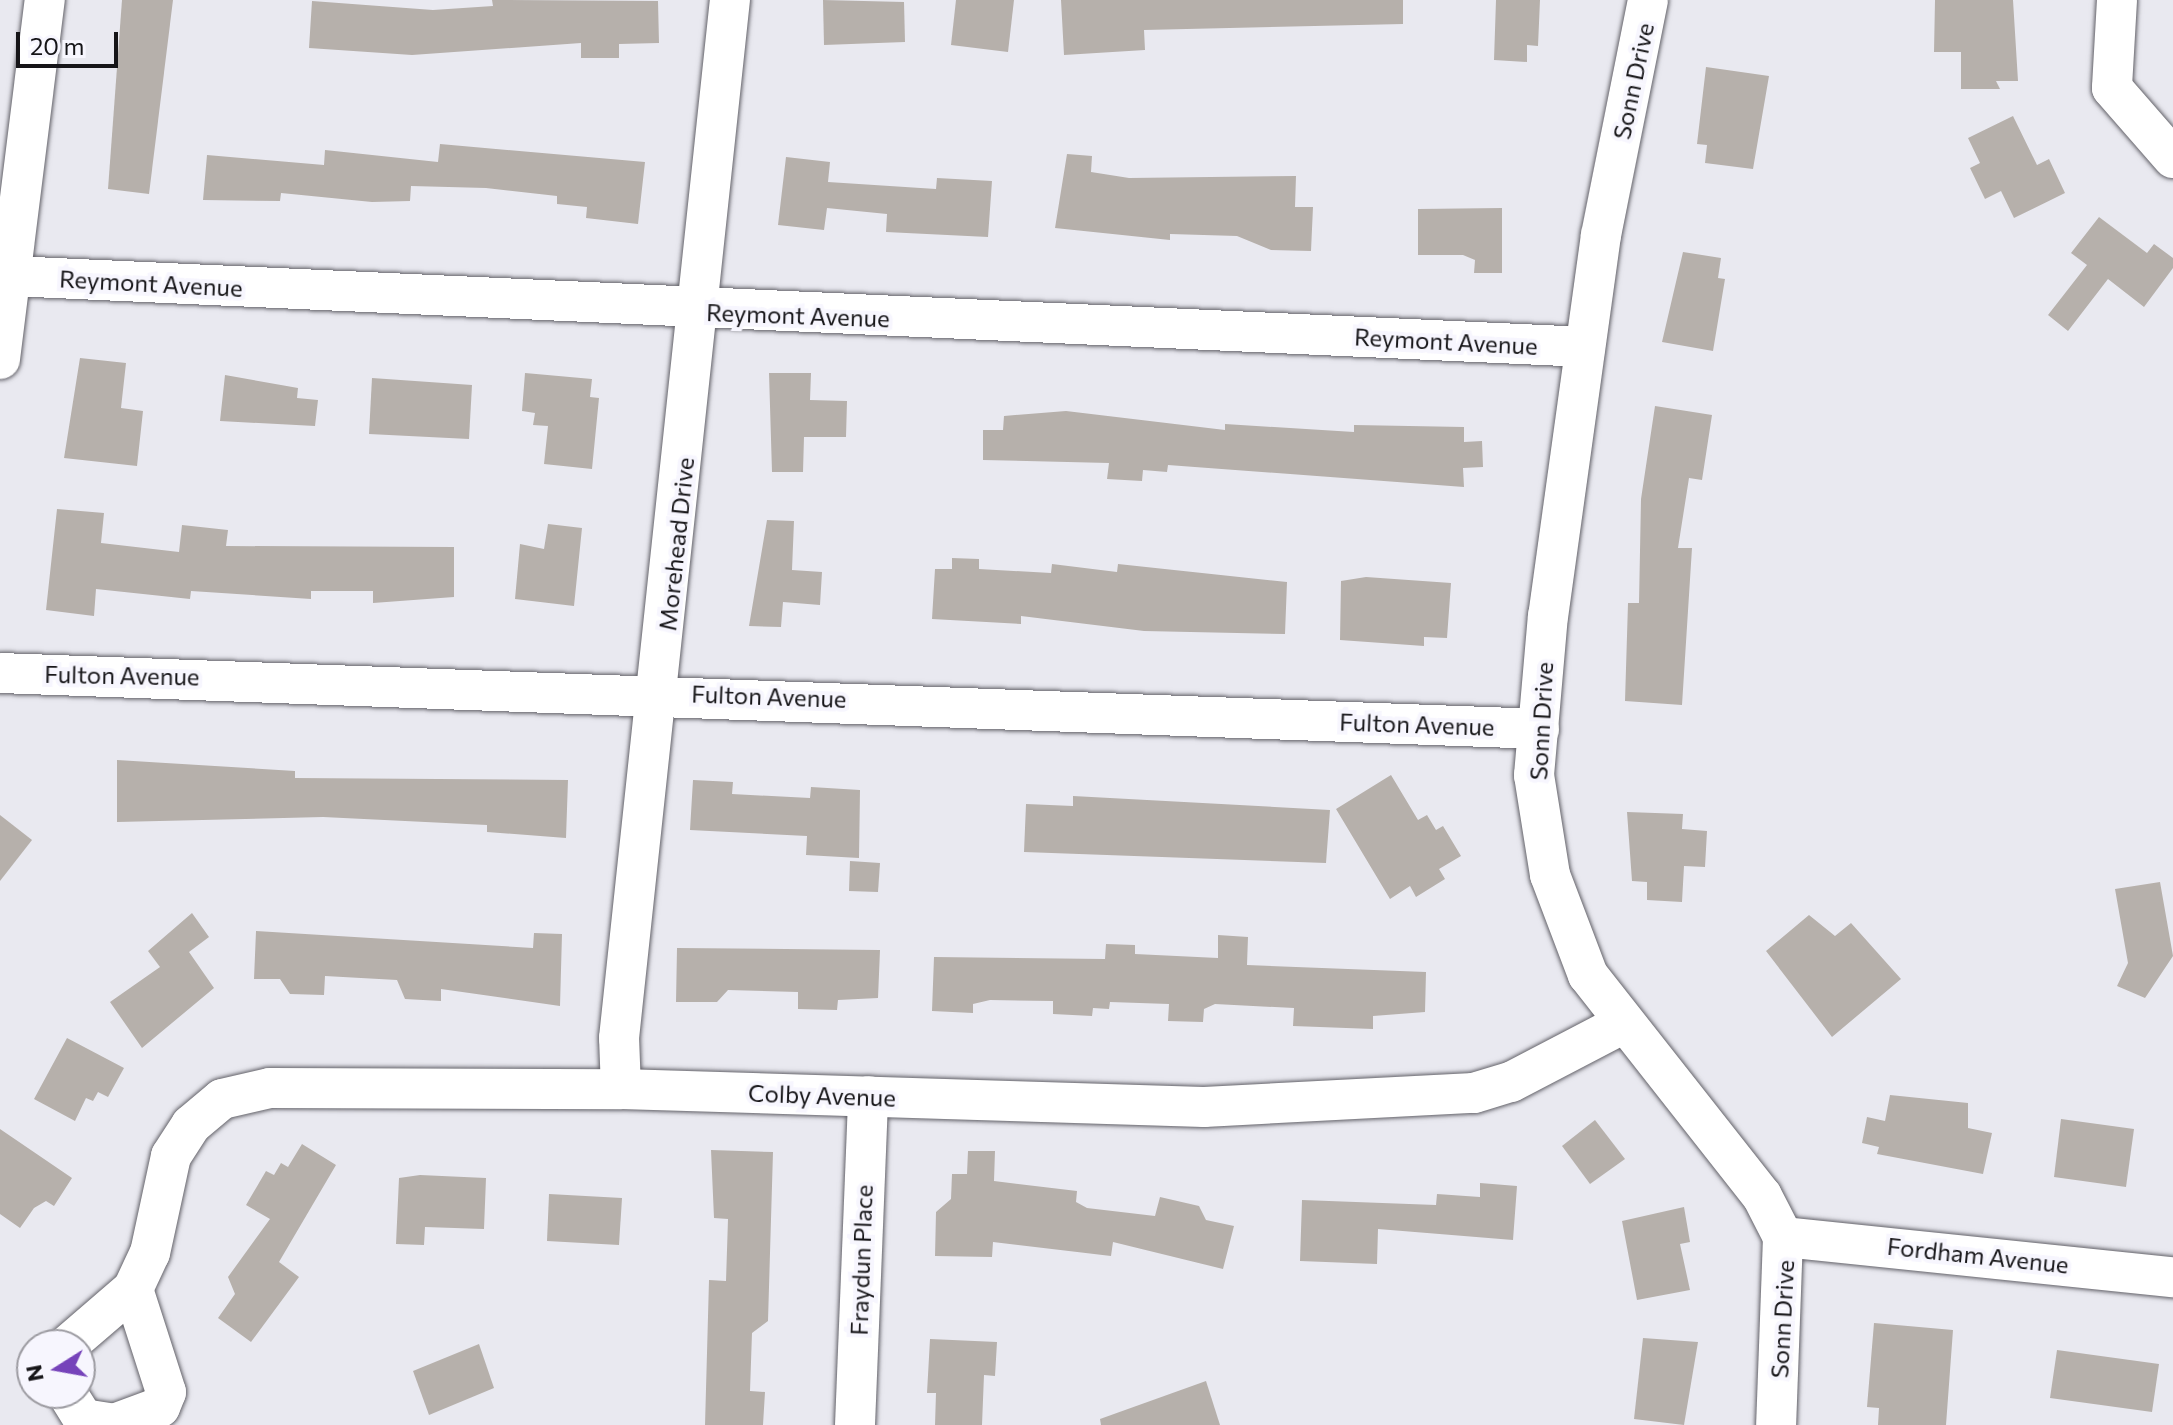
<!DOCTYPE html>
<style>
body{margin:0}
#map{position:relative;width:2173px;height:1425px;overflow:hidden;background:#e9e9f0;font-family:Commissioner,sans-serif}
div>[style]{position:absolute}
[style*='--x']{left:calc(var(--x)*1px);top:calc(var(--y)*1px);width:calc(var(--w)*1px);rotate:calc(var(--a)*1deg)}
.building>*{inset:0;background:#b6b0ab}
.roads{filter:drop-shadow(0 0 2px #636269) drop-shadow(0 0 2px #636269)}
.minor>*{height:40px;margin:-20px;padding:0 20px;transform-origin:20px;border-radius:20px;background:#fff}
span{translate:-50% -50%;white-space:nowrap;text-align:center;line-height:1.15;-webkit-text-stroke:8px #f7f6fe;paint-order:stroke}
.street-label{font-size:24px;color:#161518}
.north{position:absolute;left:16px;top:1329px;width:80px;height:80px;box-sizing:border-box;background:#f7f6fe;border:2px solid #9d9ca2;border-radius:50%;rotate:259deg;font-size:22px;font-weight:700;line-height:32px;text-align:center;color:#161518}
.north::after{content:'';display:block;margin:auto;width:28px;height:36px;background:#7643ba;clip-path:polygon(50% 0,100% 100%,50% 72%,0 100%)}
.scale{position:absolute;left:16px;top:32px;width:102px;height:36px;box-sizing:border-box;border:4px solid #161518;border-top:0;padding-left:10px;font-size:24px;line-height:28px;white-space:nowrap;color:#161518;-webkit-text-stroke:6px #f7f6fe;paint-order:stroke}
</style>
<div id="map">
<div class="building">
<i style="clip-path:polygon(122px 0,173px 0,149px 194px,108px 189px)"></i>
<i style="clip-path:polygon(492px 0,658px 1px,659px 43px,619px 44px,619px 58px,581px 58px,581px 43px,412px 55px,309px 48px,312px 1px,433px 10px,493px 6px)"></i>
<i style="clip-path:polygon(823px 0,904px 2px,905px 42px,824px 45px)"></i>
<i style="clip-path:polygon(956px 0,1014px 0,1008px 52px,951px 45px)"></i>
<i style="clip-path:polygon(1061px 0,1403px 0,1403px 24px,1144px 30px,1145px 50px,1064px 55px)"></i>
<i style="clip-path:polygon(1496px 0,1540px 0,1538px 46px,1527px 45px,1527px 62px,1494px 60px)"></i>
<i style="clip-path:polygon(1935px 0,2013px 0,2018px 81px,1996px 81px,2000px 89px,1961px 89px,1961px 52px,1934px 52px)"></i>
<i style="clip-path:polygon(1706px 67px,1769px 76px,1753px 169px,1705px 163px,1707px 145px,1697px 144px)"></i>
<i style="clip-path:polygon(2013px 116px,2037px 165px,2049px 159px,2065px 193px,2014px 218px,2001px 191px,1985px 199px,1970px 168px,1980px 163px,1968px 138px)"></i>
<i style="clip-path:polygon(440px 144px,645px 162px,638px 224px,586px 218px,587px 207px,557px 204px,557px 196px,486px 188px,411px 186px,410px 201px,372px 202px,281px 193px,280px 201px,203px 200px,207px 155px,324px 165px,325px 150px,438px 162px)"></i>
<i style="clip-path:polygon(1067px 154px,1092px 156px,1091px 172px,1129px 178px,1296px 176px,1295px 207px,1313px 207px,1311px 251px,1271px 250px,1237px 236px,1170px 234px,1170px 240px,1055px 228px)"></i>
<i style="clip-path:polygon(786px 157px,830px 162px,828px 182px,936px 189px,937px 178px,992px 181px,988px 237px,886px 232px,887px 214px,827px 208px,824px 230px,778px 225px)"></i>
<i style="clip-path:polygon(1502px 208px,1502px 273px,1474px 273px,1475px 260px,1463px 255px,1418px 255px,1418px 209px)"></i>
<i style="clip-path:polygon(2099px 217px,2147px 253px,2154px 244px,2173px 258px,2173px 268px,2144px 307px,2108px 279px,2068px 331px,2048px 315px,2087px 265px,2071px 253px)"></i>
<i style="clip-path:polygon(1683px 252px,1721px 258px,1718px 278px,1725px 279px,1713px 351px,1662px 342px)"></i>
<i style="clip-path:polygon(80px 358px,126px 363px,121px 408px,143px 411px,137px 466px,64px 458px)"></i>
<i style="clip-path:polygon(525px 373px,592px 379px,590px 397px,599px 398px,592px 469px,544px 464px,548px 426px,533px 425px,535px 413px,522px 411px)"></i>
<i style="clip-path:polygon(769px 373px,811px 373px,810px 400px,847px 401px,846px 437px,804px 437px,803px 472px,772px 472px)"></i>
<i style="clip-path:polygon(225px 375px,298px 388px,297px 398px,318px 400px,315px 426px,220px 421px)"></i>
<i style="clip-path:polygon(372px 378px,472px 385px,469px 439px,369px 434px)"></i>
<i style="clip-path:polygon(1655px 406px,1712px 415px,1702px 480px,1689px 478px,1678px 548px,1692px 548px,1682px 705px,1625px 701px,1628px 603px,1639px 603px,1641px 499px)"></i>
<i style="clip-path:polygon(1066px 411px,1225px 430px,1225px 424px,1354px 432px,1354px 425px,1464px 427px,1464px 442px,1482px 441px,1483px 467px,1463px 468px,1464px 487px,1168px 465px,1167px 472px,1143px 470px,1142px 481px,1107px 479px,1109px 463px,983px 460px,983px 430px,1003px 430px,1004px 416px)"></i>
<i style="clip-path:polygon(57px 509px,104px 513px,101px 543px,179px 552px,182px 525px,228px 530px,226px 546px,454px 547px,454px 597px,373px 603px,373px 591px,311px 591px,311px 599px,191px 591px,190px 599px,96px 589px,94px 616px,46px 610px)"></i>
<i style="clip-path:polygon(767px 520px,794px 521px,792px 570px,822px 572px,820px 605px,783px 602px,781px 627px,749px 626px)"></i>
<i style="clip-path:polygon(548px 524px,582px 528px,574px 606px,515px 599px,520px 544px,544px 549px)"></i>
<i style="clip-path:polygon(952px 558px,979px 559px,979px 569px,1051px 573px,1052px 564px,1117px 572px,1118px 564px,1287px 582px,1285px 634px,1144px 631px,1021px 616px,1021px 624px,932px 619px,935px 569px,952px 569px)"></i>
<i style="clip-path:polygon(1366px 577px,1451px 583px,1447px 638px,1424px 637px,1424px 646px,1340px 640px,1341px 581px)"></i>
<i style="clip-path:polygon(117px 760px,295px 771px,295px 778px,568px 780px,566px 838px,487px 832px,487px 825px,323px 817px,117px 822px)"></i>
<i style="clip-path:polygon(1391px 775px,1418px 820px,1427px 815px,1436px 830px,1443px 826px,1461px 856px,1439px 869px,1445px 879px,1416px 897px,1410px 886px,1390px 899px,1336px 809px)"></i>
<i style="clip-path:polygon(693px 780px,733px 782px,732px 794px,810px 798px,811px 787px,860px 790px,859px 858px,806px 855px,807px 836px,690px 830px)"></i>
<i style="clip-path:polygon(1073px 796px,1330px 810px,1326px 863px,1024px 852px,1026px 804px,1073px 806px)"></i>
<i style="clip-path:polygon(1627px 812px,1683px 814px,1682px 829px,1707px 831px,1705px 867px,1684px 866px,1682px 902px,1647px 900px,1647px 882px,1632px 881px)"></i>
<i style="clip-path:polygon(0 815px,32px 840px,0 881px)"></i>
<i style="clip-path:polygon(850px 861px,880px 863px,878px 892px,849px 891px)"></i>
<i style="clip-path:polygon(2160px 882px,2173px 956px,2145px 998px,2117px 986px,2128px 963px,2115px 889px)"></i>
<i style="clip-path:polygon(192px 913px,209px 937px,189px 952px,214px 988px,142px 1048px,110px 1002px,160px 967px,148px 951px)"></i>
<i style="clip-path:polygon(1809px 915px,1835px 936px,1851px 923px,1901px 979px,1832px 1037px,1766px 951px)"></i>
<i style="clip-path:polygon(256px 931px,533px 948px,534px 933px,562px 934px,560px 1006px,441px 989px,441px 1001px,405px 999px,397px 980px,325px 976px,324px 995px,290px 994px,280px 979px,254px 979px)"></i>
<i style="clip-path:polygon(1218px 935px,1248px 937px,1247px 965px,1426px 972px,1425px 1012px,1373px 1016px,1373px 1029px,1293px 1026px,1294px 1008px,1215px 1004px,1204px 1009px,1203px 1022px,1168px 1021px,1169px 1004px,1110px 1002px,1109px 1009px,1093px 1008px,1092px 1016px,1053px 1014px,1053px 1001px,990px 1000px,973px 1004px,973px 1013px,932px 1011px,934px 957px,1105px 959px,1106px 944px,1135px 945px,1135px 954px,1218px 958px)"></i>
<i style="clip-path:polygon(677px 948px,880px 950px,878px 998px,838px 1000px,837px 1010px,798px 1009px,798px 992px,728px 990px,717px 1002px,676px 1002px)"></i>
<i style="clip-path:polygon(67px 1038px,124px 1068px,108px 1097px,98px 1092px,93px 1101px,86px 1098px,75px 1121px,34px 1099px)"></i>
<i style="clip-path:polygon(1890px 1095px,1968px 1103px,1968px 1128px,1992px 1133px,1983px 1174px,1877px 1154px,1879px 1147px,1862px 1143px,1867px 1117px,1885px 1121px)"></i>
<i style="clip-path:polygon(2061px 1119px,2134px 1129px,2126px 1187px,2054px 1177px)"></i>
<i style="clip-path:polygon(1595px 1120px,1625px 1159px,1590px 1184px,1562px 1146px)"></i>
<i style="clip-path:polygon(0 1129px,72px 1178px,54px 1206px,46px 1201px,34px 1208px,20px 1228px,0 1214px)"></i>
<i style="clip-path:polygon(302px 1144px,336px 1165px,279px 1262px,299px 1277px,251px 1342px,218px 1318px,235px 1294px,228px 1277px,270px 1219px,246px 1205px,266px 1171px,274px 1175px,281px 1163px,288px 1167px)"></i>
<i style="clip-path:polygon(711px 1150px,773px 1152px,768px 1321px,752px 1333px,750px 1391px,765px 1392px,763px 1425px,705px 1425px,709px 1280px,726px 1281px,728px 1219px,714px 1218px)"></i>
<i style="clip-path:polygon(968px 1151px,995px 1151px,994px 1181px,1077px 1191px,1076px 1202px,1087px 1208px,1155px 1216px,1160px 1197px,1199px 1206px,1206px 1220px,1234px 1226px,1223px 1269px,1113px 1242px,1111px 1256px,993px 1242px,992px 1257px,935px 1256px,936px 1212px,951px 1199px,952px 1174px,967px 1174px)"></i>
<i style="clip-path:polygon(420px 1175px,486px 1178px,484px 1229px,425px 1227px,424px 1245px,396px 1244px,399px 1178px)"></i>
<i style="clip-path:polygon(1480px 1183px,1517px 1186px,1513px 1240px,1378px 1229px,1377px 1264px,1300px 1261px,1302px 1200px,1436px 1205px,1437px 1194px,1480px 1197px)"></i>
<i style="clip-path:polygon(549px 1194px,622px 1198px,619px 1245px,547px 1241px)"></i>
<i style="clip-path:polygon(1684px 1207px,1690px 1242px,1680px 1244px,1690px 1290px,1637px 1300px,1622px 1221px)"></i>
<i style="clip-path:polygon(1874px 1323px,1953px 1330px,1946px 1425px,1878px 1425px,1879px 1408px,1867px 1407px)"></i>
<i style="clip-path:polygon(1643px 1338px,1698px 1342px,1684px 1425px,1634px 1419px)"></i>
<i style="clip-path:polygon(930px 1339px,997px 1342px,995px 1376px,984px 1375px,982px 1425px,935px 1425px,936px 1393px,927px 1393px)"></i>
<i style="clip-path:polygon(479px 1344px,494px 1388px,429px 1415px,413px 1371px)"></i>
<i style="clip-path:polygon(2057px 1350px,2159px 1364px,2152px 1412px,2050px 1398px)"></i>
<i style="clip-path:polygon(1206px 1381px,1220px 1425px,1101px 1425px,1100px 1419px)"></i>
</div>
<div class="roads">
<div class="minor">
<i style="--x:1648;--y:0;--w:240;--a:101.3"></i>
<i style="--x:1601;--y:235;--w:384;--a:97.9"></i>
<i style="--x:1548;--y:615;--w:161;--a:95"></i>
<i style="--x:1534;--y:775;--w:101;--a:80.9"></i>
<i style="--x:1550;--y:875;--w:107;--a:69.2"></i>
<i style="--x:1588;--y:975;--w:281;--a:51.8"></i>
<i style="--x:1762;--y:1196;--w:46;--a:62.9"></i>
<i style="--x:1783;--y:1237;--w:188;--a:92.1"></i>
<i style="--x:2117;--y:0;--w:88;--a:93.3"></i>
<i style="--x:2112;--y:88;--w:93;--a:48.9"></i>
<i style="--x:11;--y:276;--w:1576;--a:2.58"></i>
<i style="--x:0;--y:359;--w:362;--a:-82.9"></i>
<i style="--x:0;--y:673;--w:1540;--a:2.08"></i>
<i style="--x:621;--y:1089;--w:51;--a:-92.2"></i>
<i style="--x:619;--y:1038;--w:1044;--a:-83.9"></i>
<i style="--x:1783;--y:1237;--w:392;--a:5.9"></i>
<i style="--x:133;--y:1289;--w:40;--a:-65"></i>
<i style="--x:150;--y:1253;--w:99;--a:-77.8"></i>
<i style="--x:171;--y:1156;--w:37;--a:-57"></i>
<i style="--x:191;--y:1125;--w:40;--a:-40"></i>
<i style="--x:222;--y:1099;--w:49;--a:-12.9"></i>
<i style="--x:270;--y:1088;--w:351;--a:0.2"></i>
<i style="--x:621;--y:1089;--w:583;--a:1.77"></i>
<i style="--x:1204;--y:1107;--w:270;--a:-3"></i>
<i style="--x:1474;--y:1093;--w:39;--a:-17"></i>
<i style="--x:1511;--y:1082;--w:127;--a:-27.6"></i>
<i style="--x:67;--y:1393;--w:31;--a:58"></i>
<i style="--x:83;--y:1419;--w:31;--a:9"></i>
<i style="--x:114;--y:1424;--w:49;--a:-20.3"></i>
<i style="--x:160;--y:1407;--w:16;--a:-68"></i>
<i style="--x:166;--y:1392;--w:108;--a:-107.8"></i>
<i style="--x:133;--y:1289;--w:86;--a:139.3"></i>
<i style="--x:855;--y:1425;--w:329;--a:-87.7"></i>
</div>
</div>
<div class="street-label">
<span style="left:1633px;top:81px;rotate:-78deg">Sonn Drive</span>
<span style="left:151px;top:283px;rotate:3deg">Reymont Avenue</span>
<span style="left:798px;top:315px;rotate:2deg">Reymont Avenue</span>
<span style="left:1446px;top:341px;rotate:3deg">Reymont Avenue</span>
<span style="left:676px;top:544px;rotate:-84deg">Morehead Drive</span>
<span style="left:122px;top:675px;rotate:1deg">Fulton Avenue</span>
<span style="left:769px;top:696px;rotate:2deg">Fulton Avenue</span>
<span style="left:1541px;top:721px;rotate:-87deg">Sonn Drive</span>
<span style="left:1417px;top:724px;rotate:2deg">Fulton Avenue</span>
<span style="left:822px;top:1095px;rotate:2deg">Colby Avenue</span>
<span style="left:1978px;top:1255px;rotate:6deg">Fordham Avenue</span>
<span style="left:861px;top:1260px;rotate:-88deg">Fraydun Place</span>
<span style="left:1782px;top:1319px;rotate:-87deg">Sonn Drive</span>
</div>
<div class="north">N</div>
<div class="scale">20 m</div>
</div>
